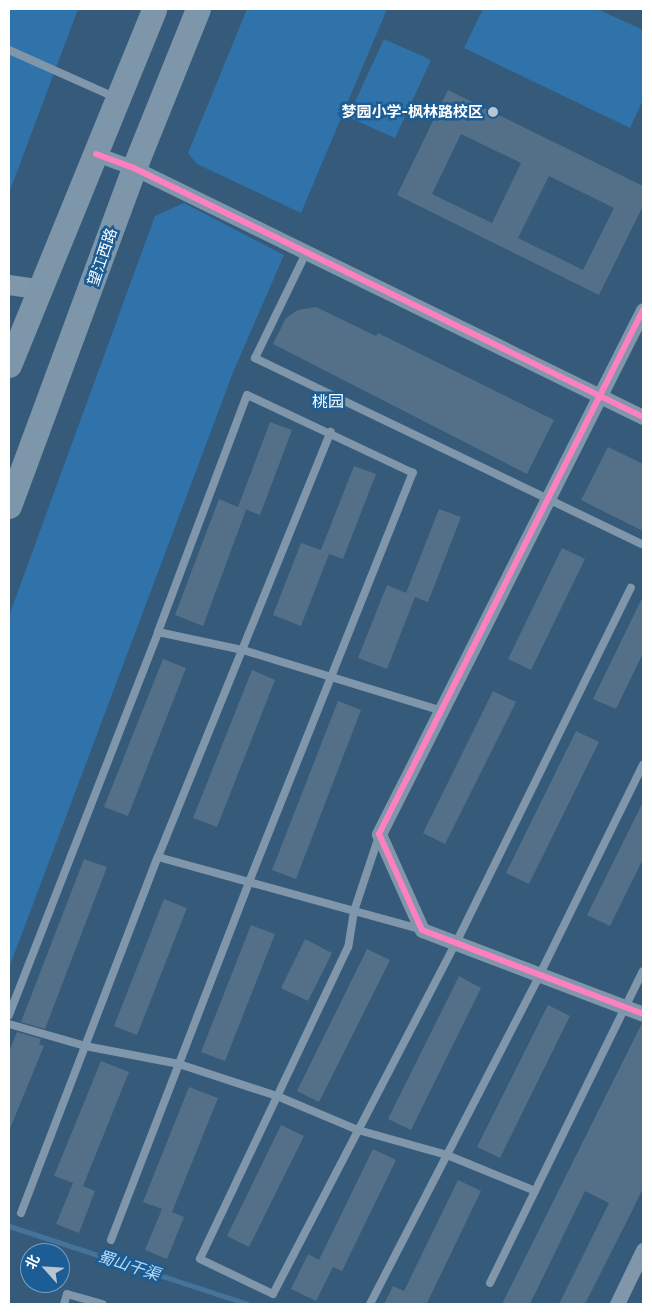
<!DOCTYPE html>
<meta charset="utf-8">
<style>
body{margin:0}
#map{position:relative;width:652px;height:1313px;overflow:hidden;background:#365a79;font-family:Commissioner,"Noto Sans SC",sans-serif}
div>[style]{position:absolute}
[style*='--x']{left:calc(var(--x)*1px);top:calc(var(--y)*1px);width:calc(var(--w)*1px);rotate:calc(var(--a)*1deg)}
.green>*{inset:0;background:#2f73aa}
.stream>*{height:5px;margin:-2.5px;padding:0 2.5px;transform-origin:2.5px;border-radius:2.5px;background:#457399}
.building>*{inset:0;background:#537088}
.service>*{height:8px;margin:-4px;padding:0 4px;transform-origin:4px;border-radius:4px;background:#7f96ab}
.minor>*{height:15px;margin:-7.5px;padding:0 7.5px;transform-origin:7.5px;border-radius:7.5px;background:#7f96ab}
.tertiary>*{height:20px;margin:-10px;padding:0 10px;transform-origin:10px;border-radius:10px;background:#7f96ab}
.primary>*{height:25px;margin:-12.5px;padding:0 12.5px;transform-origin:12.5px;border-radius:12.5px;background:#7d96a9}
.cycleway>*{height:6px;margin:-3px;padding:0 3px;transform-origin:3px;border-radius:3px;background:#ff80c0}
.dots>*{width:14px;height:14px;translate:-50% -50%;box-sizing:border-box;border:2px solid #1b5d94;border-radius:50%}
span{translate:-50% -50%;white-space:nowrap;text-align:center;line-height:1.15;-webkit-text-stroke:5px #1b5d94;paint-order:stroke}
.poi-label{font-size:15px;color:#fff;font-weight:700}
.right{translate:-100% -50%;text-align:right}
.street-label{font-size:15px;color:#fff}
.neighbourhood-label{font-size:16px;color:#fff}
.water-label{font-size:16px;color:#b9dbf6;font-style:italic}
.frame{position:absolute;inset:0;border:10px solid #fff;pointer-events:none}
.north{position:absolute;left:20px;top:1243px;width:50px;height:50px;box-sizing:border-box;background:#1b5d94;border:1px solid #769ebf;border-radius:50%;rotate:296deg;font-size:14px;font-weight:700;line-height:20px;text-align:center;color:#fff}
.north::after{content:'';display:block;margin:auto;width:18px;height:22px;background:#b9c5d0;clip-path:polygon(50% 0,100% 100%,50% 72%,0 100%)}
</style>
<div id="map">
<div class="green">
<i style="clip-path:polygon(9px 9px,78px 9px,9px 193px)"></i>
<i style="clip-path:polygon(247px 9px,387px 9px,301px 213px,197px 164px,188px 153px)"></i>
<i style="clip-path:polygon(483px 9px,597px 9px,643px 30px,643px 100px,630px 128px,464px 48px)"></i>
<i style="clip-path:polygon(384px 39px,431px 60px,395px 138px,348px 117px)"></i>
<i style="clip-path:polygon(184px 203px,284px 255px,234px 370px,9px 968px,9px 616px,155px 216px)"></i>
</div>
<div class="stream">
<i style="--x:9;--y:1226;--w:251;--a:18.1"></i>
</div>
<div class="building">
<i style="clip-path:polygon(evenodd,448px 90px,643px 186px,643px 206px,599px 295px,397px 195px,448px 90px,461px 134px,521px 163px,492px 223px,432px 194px,461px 134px,448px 90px,549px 176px,614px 208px,583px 270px,518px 238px,549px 176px)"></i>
<i style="clip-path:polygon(316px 307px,376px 336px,378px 333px,554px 420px,527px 474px,273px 344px,286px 318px,298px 310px)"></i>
<i style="clip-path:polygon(270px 422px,292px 430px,260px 515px,242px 508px,246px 510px,203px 626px,175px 615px,219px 499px,238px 507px)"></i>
<i style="clip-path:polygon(608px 447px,643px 464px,643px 531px,581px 500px)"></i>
<i style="clip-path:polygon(354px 466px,376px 474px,343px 559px,329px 554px,301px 626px,273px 615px,301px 543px,321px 550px)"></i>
<i style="clip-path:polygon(439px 509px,461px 517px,428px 602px,415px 597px,387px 669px,358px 658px,387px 585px,406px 593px)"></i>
<i style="clip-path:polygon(562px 548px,585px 559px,531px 670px,508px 659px)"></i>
<i style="clip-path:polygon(643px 596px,643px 653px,616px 709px,593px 699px)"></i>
<i style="clip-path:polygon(163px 659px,186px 668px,128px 816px,104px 807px)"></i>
<i style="clip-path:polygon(252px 670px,275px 680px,217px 827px,193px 818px)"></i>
<i style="clip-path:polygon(493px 691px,516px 702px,445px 844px,423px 833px)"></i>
<i style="clip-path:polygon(338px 701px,361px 710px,296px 879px,272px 870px)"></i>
<i style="clip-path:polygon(576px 731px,599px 742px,529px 884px,506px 873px)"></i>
<i style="clip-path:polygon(643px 802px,643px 859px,610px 926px,587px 915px)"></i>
<i style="clip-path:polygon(84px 859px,107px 867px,45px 1029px,21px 1022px)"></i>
<i style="clip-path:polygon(164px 899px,187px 908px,137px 1035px,114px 1026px)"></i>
<i style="clip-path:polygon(251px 925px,275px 934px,225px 1061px,201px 1052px)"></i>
<i style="clip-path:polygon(305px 939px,332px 953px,308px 1001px,281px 988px)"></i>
<i style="clip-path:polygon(367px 949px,390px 960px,319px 1102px,297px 1091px)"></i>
<i style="clip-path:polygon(459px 976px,481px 988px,411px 1130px,388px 1119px)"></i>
<i style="clip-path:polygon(548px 1005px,570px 1016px,500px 1158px,477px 1147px)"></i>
<i style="clip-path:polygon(642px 1023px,643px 1188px,632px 1211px,585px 1304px,559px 1304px,609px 1203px,585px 1191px,530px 1304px,502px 1304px)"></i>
<i style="clip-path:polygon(17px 1032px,41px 1039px,39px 1044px,44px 1046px,9px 1131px,9px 1052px)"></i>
<i style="clip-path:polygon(101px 1061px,129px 1072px,83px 1186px,95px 1191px,79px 1233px,56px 1224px,73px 1183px,54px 1176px)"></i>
<i style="clip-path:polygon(189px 1087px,218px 1098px,172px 1212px,184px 1217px,167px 1259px,145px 1250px,162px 1209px,143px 1202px)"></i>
<i style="clip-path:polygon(281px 1125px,304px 1136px,249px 1247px,227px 1236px)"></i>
<i style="clip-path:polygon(373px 1149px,396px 1160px,342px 1271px,333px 1267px,316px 1301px,291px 1289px,308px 1254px,319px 1260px)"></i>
<i style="clip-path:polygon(458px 1180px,481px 1191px,427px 1303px,430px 1304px,384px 1304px,393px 1286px,404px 1291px)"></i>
</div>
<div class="service">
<i style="--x:9;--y:50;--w:115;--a:24.1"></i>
<i style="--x:306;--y:253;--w:117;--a:115.9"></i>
<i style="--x:255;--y:358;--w:431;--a:25.7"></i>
<i style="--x:379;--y:836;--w:79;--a:108.4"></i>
<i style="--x:354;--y:911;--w:36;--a:99"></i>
<i style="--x:348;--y:947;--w:345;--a:115.4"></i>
<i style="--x:200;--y:1259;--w:81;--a:25.6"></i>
<i style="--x:273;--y:1294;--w:396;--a:-62.5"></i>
<i style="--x:456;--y:943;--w:396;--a:-63.8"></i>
<i style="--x:158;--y:857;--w:459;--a:-67.9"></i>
<i style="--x:9;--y:1015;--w:411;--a:-68.7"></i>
<i style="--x:158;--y:632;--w:87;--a:12"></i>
<i style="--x:243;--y:650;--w:208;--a:17"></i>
<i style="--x:9;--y:1024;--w:79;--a:16.1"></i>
<i style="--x:85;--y:1046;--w:96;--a:10.8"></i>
<i style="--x:179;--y:1064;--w:103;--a:18.1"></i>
<i style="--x:277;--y:1096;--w:88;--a:22.8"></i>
<i style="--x:358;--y:1130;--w:92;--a:15.7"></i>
<i style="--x:447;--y:1155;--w:95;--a:22.2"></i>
<i style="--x:21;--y:1213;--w:381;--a:-69"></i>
<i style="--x:158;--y:857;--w:272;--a:15.4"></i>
<i style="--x:111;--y:1240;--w:384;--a:-68.9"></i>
<i style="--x:249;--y:882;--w:441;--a:-68.2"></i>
<i style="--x:413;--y:473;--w:183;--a:-154.8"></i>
<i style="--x:247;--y:395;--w:253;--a:110.6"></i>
<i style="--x:490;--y:1283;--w:347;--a:-63.9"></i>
<i style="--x:64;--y:1304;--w:10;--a:-73"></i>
<i style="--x:67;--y:1294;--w:37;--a:16"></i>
<i style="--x:370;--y:1304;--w:371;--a:-62.7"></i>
<i style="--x:540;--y:974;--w:233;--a:-63.8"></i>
</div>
<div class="minor">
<i style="--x:96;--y:154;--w:40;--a:20.2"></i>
<i style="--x:134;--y:168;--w:567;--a:26.07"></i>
<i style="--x:643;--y:310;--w:587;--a:116.74"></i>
<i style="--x:379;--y:834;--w:105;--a:65.9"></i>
<i style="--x:422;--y:930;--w:236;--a:20.8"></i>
<i style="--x:617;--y:1304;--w:60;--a:-64.3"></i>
</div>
<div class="tertiary">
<i style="--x:9;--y:285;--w:29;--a:8"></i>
</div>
<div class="primary">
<i style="--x:9;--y:365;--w:384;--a:-67.8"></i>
<i style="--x:9;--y:506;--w:360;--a:-69.7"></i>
<i style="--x:134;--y:168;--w:171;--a:-68.1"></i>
</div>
<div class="cycleway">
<i style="--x:96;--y:154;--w:40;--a:20.2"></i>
<i style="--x:134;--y:168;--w:567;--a:26.07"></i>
<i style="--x:643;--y:310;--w:587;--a:116.74"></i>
<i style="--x:379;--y:834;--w:105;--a:65.9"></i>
<i style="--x:422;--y:930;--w:236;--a:20.8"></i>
</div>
<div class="dots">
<i style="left:493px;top:112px;background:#b9c5d0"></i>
</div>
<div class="poi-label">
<span class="right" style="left:483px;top:112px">梦园小学-枫林路校区</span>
</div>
<div class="street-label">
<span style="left:102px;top:257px;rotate:-71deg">望江西路</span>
</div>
<div class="neighbourhood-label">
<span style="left:328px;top:401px">桃园</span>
</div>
<div class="water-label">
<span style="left:129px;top:1265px;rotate:18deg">蜀山干渠</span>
</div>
<div class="frame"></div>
<div class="north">北</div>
</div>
